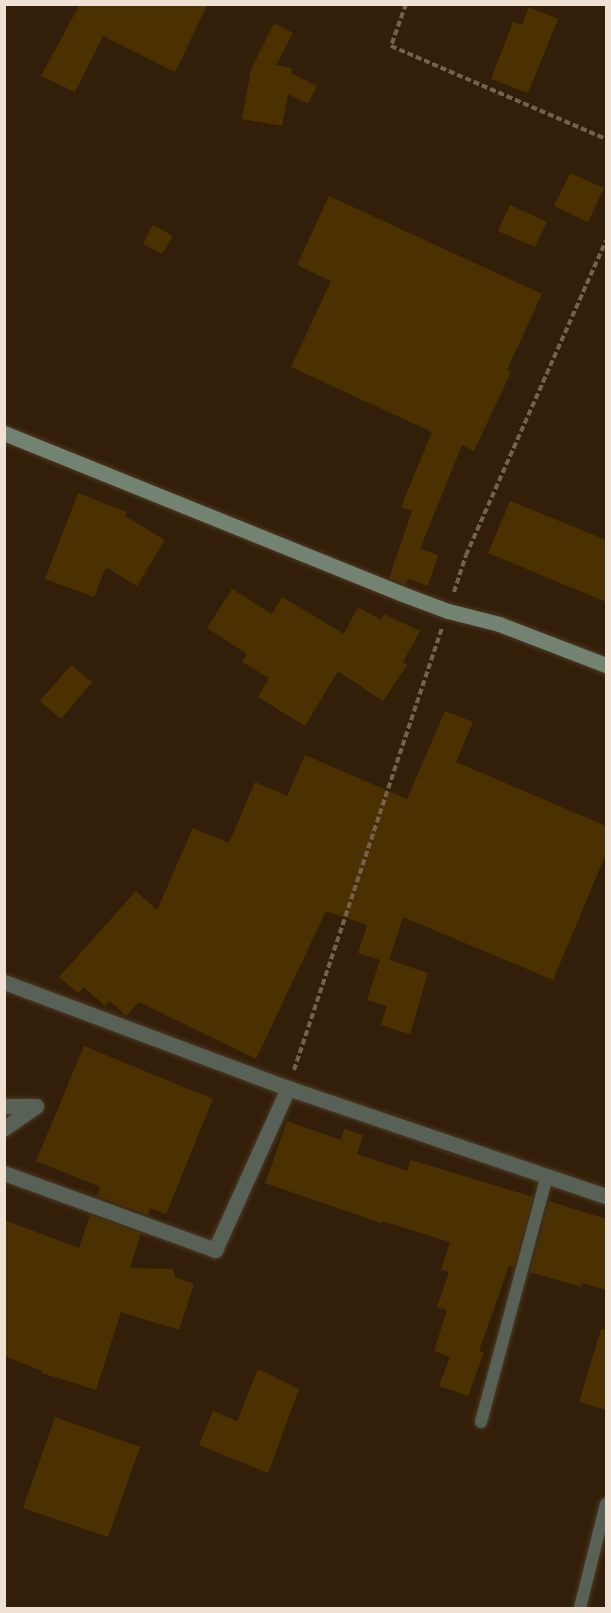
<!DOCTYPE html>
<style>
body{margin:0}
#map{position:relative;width:611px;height:1613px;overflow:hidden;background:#331f09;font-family:Raleway,sans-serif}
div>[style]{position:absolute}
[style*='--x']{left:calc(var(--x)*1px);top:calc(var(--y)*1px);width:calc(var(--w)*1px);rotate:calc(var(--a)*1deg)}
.building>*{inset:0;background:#4b3000}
.path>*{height:4px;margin-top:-2px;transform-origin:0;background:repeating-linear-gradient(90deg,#74624f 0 6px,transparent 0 9px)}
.roads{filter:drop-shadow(0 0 2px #4d3a25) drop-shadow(0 0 2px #4d3a25)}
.service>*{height:12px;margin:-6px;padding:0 6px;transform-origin:6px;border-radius:6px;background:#576156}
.minor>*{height:15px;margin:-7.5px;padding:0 7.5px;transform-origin:7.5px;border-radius:7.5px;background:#576156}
.secondary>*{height:15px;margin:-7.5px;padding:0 7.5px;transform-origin:7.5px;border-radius:7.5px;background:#738372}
span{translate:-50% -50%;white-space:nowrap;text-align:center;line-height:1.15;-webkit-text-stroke:5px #291501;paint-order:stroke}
.frame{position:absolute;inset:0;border:6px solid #efe1d4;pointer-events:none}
</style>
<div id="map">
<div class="building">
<i style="clip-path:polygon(80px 4px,208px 4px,175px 72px,103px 36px,75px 92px,41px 76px)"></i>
<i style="clip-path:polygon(529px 7px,558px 19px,528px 93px,491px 79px,513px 22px,522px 25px)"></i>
<i style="clip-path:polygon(274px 23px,293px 33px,276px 65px,292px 68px,291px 73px,317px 86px,308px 104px,288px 94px,282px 126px,242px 119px,251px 69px)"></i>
<i style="clip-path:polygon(570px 173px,604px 188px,588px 222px,554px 206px)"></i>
<i style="clip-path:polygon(329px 196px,542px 294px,507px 370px,511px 372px,474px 451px,462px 445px,420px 549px,438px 555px,428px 586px,408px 579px,406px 585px,389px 578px,412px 511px,401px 507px,432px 432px,291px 367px,331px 281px,297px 265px)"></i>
<i style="clip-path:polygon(510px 205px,547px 222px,535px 247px,498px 231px)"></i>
<i style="clip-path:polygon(153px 225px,173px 236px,162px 254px,143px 244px)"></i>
<i style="clip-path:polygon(78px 493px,127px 512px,125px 516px,165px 540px,137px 586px,106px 567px,94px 597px,45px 579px)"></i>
<i style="clip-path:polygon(510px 501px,606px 540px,606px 602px,488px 553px)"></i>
<i style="clip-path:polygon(232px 589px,272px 614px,282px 597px,344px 634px,358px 607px,381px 620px,384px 614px,420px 631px,403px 662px,407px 665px,383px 701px,338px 671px,305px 726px,258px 697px,269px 678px,242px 662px,247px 654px,207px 628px)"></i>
<i style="clip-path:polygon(71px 665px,92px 682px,61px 719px,40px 701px)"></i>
<i style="clip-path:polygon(445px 711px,473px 722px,456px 762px,606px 826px,606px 854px,553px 980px,403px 917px,389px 960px,428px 973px,410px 1034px,381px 1025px,387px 1006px,367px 1000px,380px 960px,358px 953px,367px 925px,326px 911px,256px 1059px,139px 1002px,126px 1016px,110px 1001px,105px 1006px,84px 987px,78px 993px,59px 977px,136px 891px,157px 910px,193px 828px,229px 843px,255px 782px,287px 796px,305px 755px,407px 799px)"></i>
<i style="clip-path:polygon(84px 1046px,213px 1099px,166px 1214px,150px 1208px,148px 1215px,97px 1196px,100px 1187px,36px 1161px)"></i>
<i style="clip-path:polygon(287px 1121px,341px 1140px,344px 1129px,363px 1135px,357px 1154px,407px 1171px,411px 1160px,533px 1197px,514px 1267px,509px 1266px,479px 1351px,484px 1353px,468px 1396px,439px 1386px,450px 1357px,434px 1351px,447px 1310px,437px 1307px,449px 1272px,441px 1270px,450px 1242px,382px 1221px,381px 1223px,265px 1183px)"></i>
<i style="clip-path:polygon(549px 1201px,606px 1219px,606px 1290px,582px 1283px,581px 1287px,530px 1272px)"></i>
<i style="clip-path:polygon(90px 1215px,141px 1233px,130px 1268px,173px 1269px,175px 1277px,194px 1284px,179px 1330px,121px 1312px,96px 1390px,42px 1373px,42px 1371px,4px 1356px,4px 1220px,79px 1248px)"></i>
<i style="clip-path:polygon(601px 1329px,606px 1330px,606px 1410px,579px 1402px)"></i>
<i style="clip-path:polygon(258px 1369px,299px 1389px,268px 1473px,199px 1445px,213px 1411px,237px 1421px)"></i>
<i style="clip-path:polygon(55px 1417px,140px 1447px,108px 1537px,23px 1508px)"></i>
</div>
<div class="path">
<i style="--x:406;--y:4;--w:45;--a:109.7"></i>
<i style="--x:391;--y:46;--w:234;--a:23.4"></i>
<i style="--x:454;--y:592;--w:39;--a:-72"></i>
<i style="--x:466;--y:555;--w:344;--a:-66"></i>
<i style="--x:294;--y:1070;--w:466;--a:-71.5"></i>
</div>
<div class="roads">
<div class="service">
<i style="--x:481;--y:1422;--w:255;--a:-75"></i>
<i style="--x:580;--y:1608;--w:107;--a:-76"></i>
</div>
<div class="minor">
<i style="--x:4;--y:982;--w:303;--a:20.5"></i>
<i style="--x:288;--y:1088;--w:336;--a:18.8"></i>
<i style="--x:4;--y:1106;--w:32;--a:0"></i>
<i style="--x:36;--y:1106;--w:39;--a:145"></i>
<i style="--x:4;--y:1173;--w:225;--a:20"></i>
<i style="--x:215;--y:1250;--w:178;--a:-65.7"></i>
</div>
<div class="secondary">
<i style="--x:4;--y:433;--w:427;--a:22"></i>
<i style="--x:400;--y:593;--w:51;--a:20.6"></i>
<i style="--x:448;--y:611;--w:53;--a:14.3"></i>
<i style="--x:499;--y:624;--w:115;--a:21"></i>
</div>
</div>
<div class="frame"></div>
</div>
